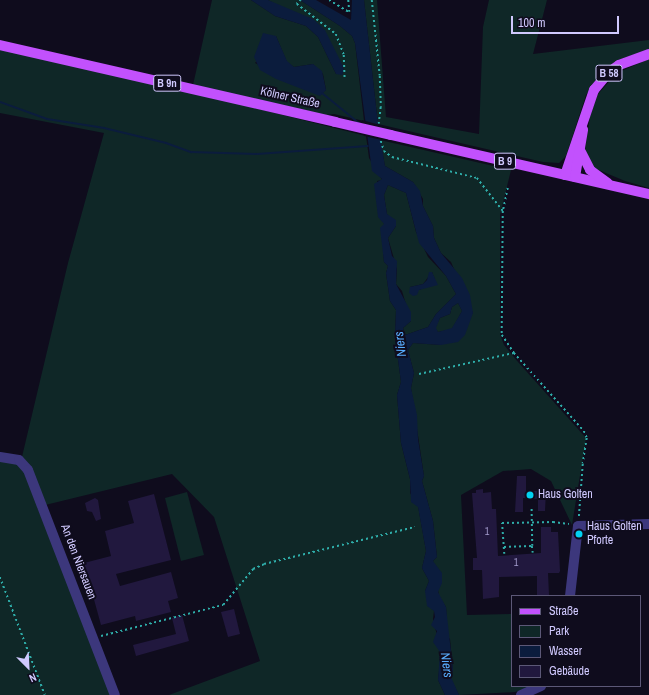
<!DOCTYPE html>
<meta charset="utf-8">
<style>
body{margin:0}
#map{position:relative;width:649px;height:695px;overflow:hidden;background:#0f0c1d;font-family:"Archivo Narrow",sans-serif}
div>[style]{position:absolute}
[style*='--x']{left:calc(var(--x)*1px);top:calc(var(--y)*1px);width:calc(var(--w)*1px);rotate:calc(var(--a)*1deg)}
.green>*{inset:0;background:#0f2727}
.water>*{inset:0;background:#0b1c3d}
.pier>*{inset:0;background:#0f0c1d}
.stream>*{height:2px;margin:-1px;padding:0 1px;transform-origin:1px;border-radius:1px;background:#0b1c3d}
.building>*{inset:0;background:#21183e}
.path>*{height:1.5px;margin-top:-0.75px;transform-origin:0;background:repeating-linear-gradient(90deg,#2eada9 0 2px,transparent 0 5px)}
.minor>*{height:10px;margin:-5px;padding:0 5px;transform-origin:5px;border-radius:5px;background:#3c377c}
.major>*{height:10px;margin:-5px;padding:0 5px;transform-origin:5px;border-radius:5px;background:#c251fd}
.major-bridge>*{height:10px;margin:-5px;padding:0 5px;transform-origin:5px;border-radius:5px;background:#c251fd}
.dots>*{width:11px;height:11px;translate:-50% -50%;box-sizing:border-box;border:2px solid #0f0c1d;border-radius:50%}
span{translate:-50% -50%;white-space:nowrap;text-align:center;line-height:1.15;-webkit-text-stroke:4px #0f0c1d;paint-order:stroke}
.number-label{font-size:10px;color:#a49dce}
.number-label span{-webkit-text-stroke-width:0}
.shield-label span{padding:1px 3px;background:#0f0c1d;border:1px solid;border-radius:3px;-webkit-text-stroke-width:0}
.shield-label{font-size:11px;color:#d0c9fe;font-weight:700}
.street-label{font-size:12px;color:#d0c9fe}
.poi-label{font-size:12px;color:#d0c9fe}
.left{translate:0 -50%;text-align:left}
.water-label{font-size:13px;color:#58acfd;font-style:italic}
.legend{position:absolute;left:511px;top:595px;width:130px;height:92px;box-sizing:border-box;background:#0f0c1d;border:1px solid #5c5877;margin:0;padding:5px 7px;list-style:none;font-size:12px;color:#d0c9fe}
.legend li{display:flex;align-items:center;gap:8px;height:20px}
.legend b{width:20px;border:1px solid #5c5877}
.north{position:absolute;left:8px;top:647px;width:40px;height:40px;-webkit-text-stroke:3px #0f0c1d;paint-order:stroke;rotate:156deg;font-size:11px;font-weight:700;line-height:16px;text-align:center;color:#d0c9fe}
.north::after{content:'';display:block;margin:auto;width:14px;height:18px;background:#d0c9fe;clip-path:polygon(50% 0,100% 100%,50% 72%,0 100%)}
.scale{position:absolute;left:511px;top:16px;width:108px;height:18px;box-sizing:border-box;border:2px solid #d0c9fe;border-top:0;padding-left:5px;font-size:12px;line-height:14px;white-space:nowrap;color:#d0c9fe;-webkit-text-stroke:3px #0f0c1d;paint-order:stroke}
</style>
<div id="map">
<div class="green">
<i style="clip-path:polygon(evenodd,212px 0,251px 0,275px 16px,306px 26px,318px 37px,336px 74px,344px 70px,324px 30px,268px 0,300px 0,340px 26px,352px 36px,355px 43px,364px 121px,334px 114px,326px 115px,193px 85px,212px 0,276px 36px,287px 62px,294px 67px,313px 64px,323px 74px,326px 90px,322px 93px,255px 63px,276px 36px)"></i>
<i style="clip-path:polygon(364px 0,377px 0,386px 117px,479px 134px,483px 27px,489px 0,547px 0,533px 54px,649px 40px,649px 49px,616px 61px,599px 76px,586px 95px,566px 156px,559px 163px,543px 162px,378px 124px)"></i>
<i style="clip-path:polygon(0 49px,204px 95px,366px 136px,369px 158px,382px 180px,377px 181px,384px 224px,383px 248px,384px 262px,388px 266px,386px 273px,390px 301px,396px 310px,395px 337px,401px 382px,397px 395px,401px 443px,410px 479px,410px 493px,418px 506px,426px 551px,422px 568px,429px 581px,425px 591px,434px 611px,433px 619px,441px 652px,438px 680px,445px 695px,169px 695px,260px 661px,214px 517px,172px 474px,37px 507px,117px 695px,0 695px,0 461px,21px 461px,68px 263px,104px 133px,0 113px)"></i>
<i style="clip-path:polygon(649px 59px,649px 188px,625px 181px,594px 168px,585px 150px,590px 116px,598px 94px,617px 73px)"></i>
<i style="clip-path:polygon(380px 140px,511px 170px,500px 215px,500px 334px,504px 345px,518px 362px,586px 438px,572px 525px,551px 481px,531px 469px,503px 471px,461px 495px,467px 615px,512px 614px,512px 686px,537px 686px,515px 692px,459px 695px,450px 677px,453px 670px,450px 639px,448px 637px,446px 607px,439px 596px,433px 561px,437px 557px,433px 521px,422px 481px,424px 476px,411px 388px,414px 373px,408px 350px,413px 343px,441px 345px,473px 313px,451px 262px,441px 253px,434px 238px,433px 226px,423px 206px,423px 199px,413px 182px,385px 166px)"></i>
<i style="clip-path:polygon(evenodd,388px 185px,406px 193px,416px 232px,428px 257px,446px 276px,456px 294px,436px 314px,428px 327px,405px 335px,403px 328px,411px 321px,402px 291px,396px 284px,397px 269px,388px 238px,396px 226px,387px 214px,384px 195px,388px 185px,432px 272px,435px 280px,432px 284px,419px 290px,410px 287px,423px 284px,432px 272px)"></i>
<i style="clip-path:polygon(458px 303px,462px 311px,452px 329px,438px 332px,435px 328px,440px 318px,450px 314px,452px 307px)"></i>
<i style="clip-path:polygon(187px 492px,204px 555px,181px 561px,165px 498px)"></i>
</div>
<div class="water">
<i style="clip-path:polygon(251px 0,268px 0,313px 19px,325px 30px,342px 64px,344px 70px,342px 75px,336px 74px,318px 37px,306px 26px,275px 16px)"></i>
<i style="clip-path:polygon(evenodd,300px 0,316px 0,351px 20px,352px 0,364px 0,378px 124px,385px 166px,413px 182px,420px 191px,423px 206px,433px 226px,434px 238px,441px 253px,462px 278px,470px 295px,473px 313px,465px 335px,458px 342px,441px 345px,413px 343px,408px 350px,414px 373px,411px 388px,417px 415px,418px 439px,424px 476px,422px 481px,433px 521px,437px 557px,433px 561px,442px 573px,442px 583px,438px 592px,446px 607px,453px 670px,451px 677px,459px 695px,445px 695px,438px 680px,440px 652px,433px 642px,437px 631px,431px 625px,435px 617px,434px 611px,427px 606px,425px 591px,429px 581px,422px 568px,426px 551px,418px 507px,411px 502px,410px 479px,401px 443px,397px 395px,401px 382px,395px 337px,396px 310px,390px 301px,386px 273px,388px 266px,384px 262px,380px 228px,384px 224px,378px 217px,374px 184px,382px 179px,372px 171px,355px 43px,352px 36px,340px 26px,300px 0,388px 185px,406px 193px,419px 243px,446px 276px,456px 294px,436px 314px,428px 327px,405px 335px,403px 328px,411px 321px,411px 312px,396px 284px,397px 261px,392px 256px,388px 238px,396px 226px,396px 220px,387px 214px,384px 195px,388px 185px,300px 0,458px 303px,462px 311px,452px 328px,438px 332px,436px 328px,440px 318px,450px 314px,452px 307px,458px 303px)"></i>
<i style="clip-path:polygon(263px 33px,276px 36px,287px 61px,294px 67px,313px 64px,322px 71px,326px 90px,320px 96px,276px 79px,260px 70px,254px 57px)"></i>
<i style="clip-path:polygon(429px 272px,432px 272px,438px 285px,419px 290px,417px 295px,413px 296px,409px 293px,410px 287px,423px 284px,427px 280px)"></i>
</div>
<div class="pier">
<i style="clip-path:polygon(362px 120px,380px 125px,382px 140px,364px 136px)"></i>
</div>
<div class="stream">
<i style="--x:322;--y:93;--w:49;--a:39.2"></i>
<i style="--x:0;--y:102;--w:50;--a:19.9"></i>
<i style="--x:47;--y:119;--w:58;--a:9"></i>
<i style="--x:104;--y:128;--w:64;--a:13.6"></i>
<i style="--x:166;--y:143;--w:27;--a:20"></i>
<i style="--x:191;--y:152;--w:66;--a:1.7"></i>
<i style="--x:257;--y:154;--w:111;--a:-4.1"></i>
</div>
<div class="building">
<i style="clip-path:polygon(517px 476px,526px 476px,526px 491px,546px 491px,545px 511px,538px 511px,538px 499px,523px 498px,523px 512px,515px 512px)"></i>
<i style="clip-path:polygon(483px 489px,483px 493px,491px 492px,492px 509px,496px 509px,498px 556px,541px 553px,541px 527px,551px 527px,551px 532px,558px 532px,560px 571px,559px 573px,548px 573px,549px 595px,537px 595px,537px 576px,499px 577px,499px 597px,483px 599px,482px 570px,473px 570px,473px 558px,477px 558px,472px 493px,476px 493px,476px 490px)"></i>
<i style="clip-path:polygon(154px 494px,171px 560px,116px 574px,120px 586px,171px 572px,178px 598px,168px 601px,171px 612px,136px 621px,135px 616px,101px 625px,84px 563px,111px 556px,105px 531px,134px 523px,128px 501px)"></i>
<i style="clip-path:polygon(95px 498px,98px 500px,101px 519px,96px 521px,92px 512px,87px 511px,85px 503px)"></i>
<i style="clip-path:polygon(234px 609px,240px 634px,228px 637px,221px 612px)"></i>
<i style="clip-path:polygon(182px 615px,189px 641px,136px 656px,133px 645px,176px 634px,172px 618px)"></i>
</div>
<div class="path">
<i style="--x:301;--y:0;--w:6;--a:135"></i>
<i style="--x:297;--y:4;--w:49;--a:37.6"></i>
<i style="--x:336;--y:34;--w:22;--a:69"></i>
<i style="--x:344;--y:55;--w:23;--a:88"></i>
<i style="--x:329;--y:0;--w:23;--a:31"></i>
<i style="--x:349;--y:12;--w:12;--a:-95"></i>
<i style="--x:372;--y:0;--w:76;--a:84"></i>
<i style="--x:380;--y:76;--w:31;--a:88"></i>
<i style="--x:381;--y:107;--w:17;--a:97"></i>
<i style="--x:381;--y:141;--w:10;--a:73"></i>
<i style="--x:384;--y:151;--w:10;--a:37"></i>
<i style="--x:392;--y:157;--w:88;--a:13.9"></i>
<i style="--x:477;--y:178;--w:42;--a:51.8"></i>
<i style="--x:508;--y:188;--w:24;--a:102"></i>
<i style="--x:503;--y:211;--w:124;--a:90.5"></i>
<i style="--x:502;--y:335;--w:22;--a:56"></i>
<i style="--x:514;--y:353;--w:105;--a:48.1"></i>
<i style="--x:584;--y:431;--w:8;--a:67"></i>
<i style="--x:587;--y:438;--w:26;--a:99"></i>
<i style="--x:583;--y:464;--w:54;--a:94.2"></i>
<i style="--x:419;--y:374;--w:97;--a:-12.5"></i>
<i style="--x:532;--y:546;--w:7;--a:82"></i>
<i style="--x:504;--y:547;--w:28;--a:-2"></i>
<i style="--x:532;--y:546;--w:39;--a:-91"></i>
<i style="--x:504;--y:554;--w:31;--a:-94"></i>
<i style="--x:502;--y:523;--w:51;--a:-1.1"></i>
<i style="--x:553;--y:522;--w:16;--a:7"></i>
<i style="--x:0;--y:577;--w:126;--a:69.1"></i>
<i style="--x:101;--y:636;--w:126;--a:-14.3"></i>
<i style="--x:223;--y:605;--w:47;--a:-50.2"></i>
<i style="--x:253;--y:569;--w:12;--a:-24"></i>
<i style="--x:264;--y:564;--w:155;--a:-13.8"></i>
</div>
<div class="minor">
<i style="--x:0;--y:457;--w:19;--a:9"></i>
<i style="--x:19;--y:460;--w:13;--a:48"></i>
<i style="--x:28;--y:470;--w:241;--a:68.9"></i>
<i style="--x:570;--y:596;--w:70;--a:-83.5"></i>
<i style="--x:578;--y:526;--w:71;--a:-1.6"></i>
<i style="--x:521;--y:695;--w:22;--a:-24"></i>
</div>
<div class="major">
<i style="--x:0;--y:45;--w:344;--a:12.9"></i>
<i style="--x:391;--y:135;--w:265;--a:12.9"></i>
<i style="--x:581;--y:152;--w:20;--a:63"></i>
<i style="--x:590;--y:170;--w:22;--a:36"></i>
<i style="--x:565;--y:175;--w:90;--a:-71.2"></i>
<i style="--x:594;--y:90;--w:23;--a:-50"></i>
<i style="--x:609;--y:72;--w:12;--a:-35"></i>
<i style="--x:619;--y:65;--w:32;--a:-20"></i>
<i style="--x:575;--y:177;--w:48;--a:-80.3"></i>
</div>
<div class="major-bridge">
<i style="--x:335;--y:122;--w:57;--a:13.1"></i>
</div>
<div class="dots">
<i style="left:530px;top:495px;background:#02d2f1"></i>
<i style="left:579px;top:534px;background:#02d2f1"></i>
</div>
<div class="number-label">
<span style="left:487px;top:532px">1</span>
<span style="left:516px;top:563px">1</span>
</div>
<div class="shield-label">
<span style="left:609px;top:73px">B 58</span>
<span style="left:167px;top:83px">B 9n</span>
<span style="left:505px;top:161px">B 9</span>
</div>
<div class="street-label">
<span style="left:290px;top:98px;rotate:13deg">Kölner Straße</span>
<span style="left:78px;top:562px;rotate:69deg">An den Niersauen</span>
</div>
<div class="poi-label">
<span class="left" style="left:538px;top:495px">Haus Golten</span>
<span class="left" style="left:587px;top:534px">Haus Golten<br>Pforte</span>
</div>
<div class="water-label">
<span style="left:401px;top:344px;rotate:-97deg">Niers</span>
<span style="left:446px;top:665px;rotate:82deg">Niers</span>
</div>
<ul class="legend">
<li><b style="height:5px;background:#c251fd"></b>Straße</li>
<li><b style="height:11px;background:#0f2727"></b>Park</li>
<li><b style="height:11px;background:#0b1c3d"></b>Wasser</li>
<li><b style="height:11px;background:#21183e"></b>Gebäude</li>
</ul>
<div class="north">N</div>
<div class="scale">100 m</div>
</div>
